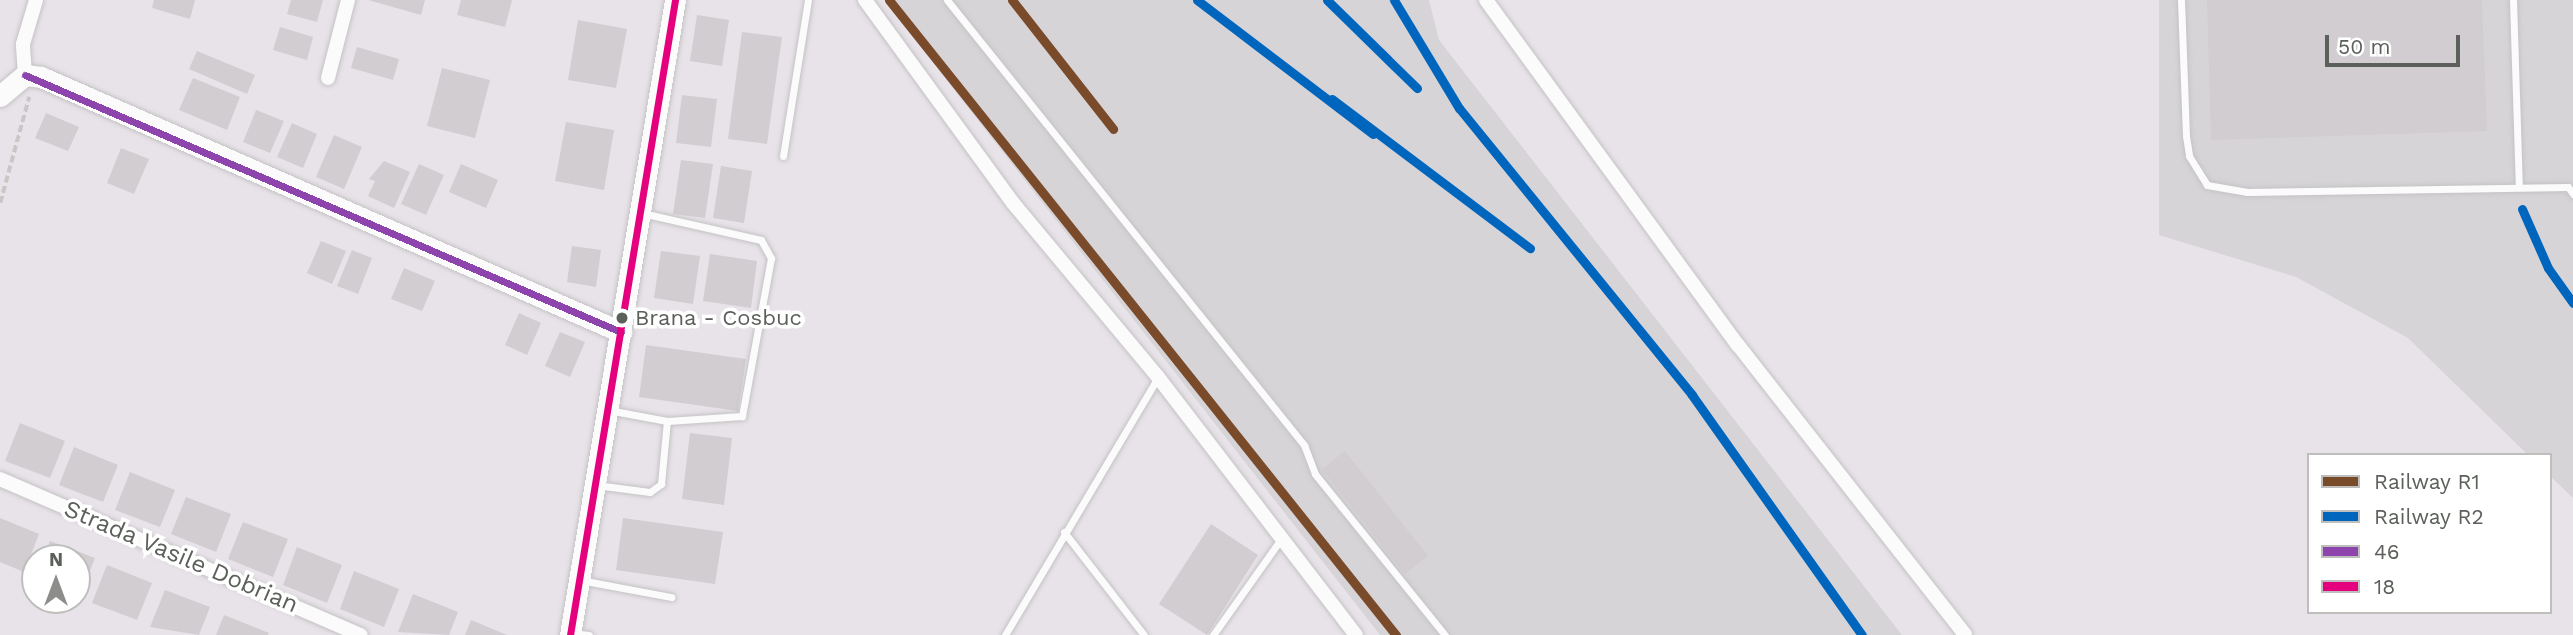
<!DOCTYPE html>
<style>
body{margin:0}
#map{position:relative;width:2573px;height:635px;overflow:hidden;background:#e8e3e9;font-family:"Work Sans",sans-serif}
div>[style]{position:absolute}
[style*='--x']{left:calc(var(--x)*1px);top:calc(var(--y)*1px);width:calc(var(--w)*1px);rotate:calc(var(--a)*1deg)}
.industrial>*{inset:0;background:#d7d4d8}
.building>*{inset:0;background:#d1cdd1}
.path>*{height:3.5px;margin-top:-1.75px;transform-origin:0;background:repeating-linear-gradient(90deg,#c9c7c5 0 7px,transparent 0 10.5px)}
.roads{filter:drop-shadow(0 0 2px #c4c3c4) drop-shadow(0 0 2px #c4c3c4)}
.lane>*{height:7px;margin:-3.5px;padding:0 3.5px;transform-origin:3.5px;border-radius:3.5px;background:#fcfbfc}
.street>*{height:14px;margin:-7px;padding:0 7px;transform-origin:7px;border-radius:7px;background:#fcfbfc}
.secondary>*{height:21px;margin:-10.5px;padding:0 10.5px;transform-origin:10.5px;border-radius:10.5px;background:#fcfbfc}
.bus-1>*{height:7px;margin:-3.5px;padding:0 3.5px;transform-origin:3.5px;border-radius:3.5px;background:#8e44ad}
.bus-2>*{height:7px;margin:-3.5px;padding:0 3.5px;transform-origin:3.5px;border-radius:3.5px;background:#e5007d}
.rail-1>*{height:9px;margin:-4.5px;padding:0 4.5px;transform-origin:4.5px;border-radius:4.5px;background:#7a4b2a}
.rail-2>*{height:9px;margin:-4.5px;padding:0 4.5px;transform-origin:4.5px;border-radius:4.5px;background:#0065bd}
.dots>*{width:19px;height:19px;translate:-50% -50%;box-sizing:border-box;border:4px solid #fff;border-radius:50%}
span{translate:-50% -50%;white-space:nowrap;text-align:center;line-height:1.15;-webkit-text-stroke:7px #fff;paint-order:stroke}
.bus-label{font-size:22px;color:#5c605a}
.left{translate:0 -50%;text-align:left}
.street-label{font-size:24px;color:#5c605a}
.legend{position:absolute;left:2307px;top:453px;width:245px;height:161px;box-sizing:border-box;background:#fff;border:2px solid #bebfbd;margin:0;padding:9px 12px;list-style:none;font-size:21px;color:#5c605a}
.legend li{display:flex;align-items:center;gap:14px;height:35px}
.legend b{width:35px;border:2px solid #bebfbd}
.north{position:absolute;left:21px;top:544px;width:70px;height:70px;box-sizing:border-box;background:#fff;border:2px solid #bebfbd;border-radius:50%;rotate:0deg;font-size:19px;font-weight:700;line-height:28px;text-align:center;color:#5c605a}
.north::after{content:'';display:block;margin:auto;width:24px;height:32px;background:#8d8e8c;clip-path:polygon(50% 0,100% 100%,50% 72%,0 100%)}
.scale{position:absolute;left:2325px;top:35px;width:135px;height:32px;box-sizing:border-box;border:4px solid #5c605a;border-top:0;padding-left:9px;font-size:21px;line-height:24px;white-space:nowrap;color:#5c605a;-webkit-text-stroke:5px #fff;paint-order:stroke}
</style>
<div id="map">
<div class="industrial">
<i style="clip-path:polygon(884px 0,1429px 0,1439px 40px,1902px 635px,1380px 635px)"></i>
<i style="clip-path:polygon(2159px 0,2573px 0,2573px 498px,2550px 476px,2550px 455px,2528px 455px,2408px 338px,2296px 277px,2159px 235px)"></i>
</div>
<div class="building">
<i style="clip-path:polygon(154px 0,195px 0,190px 19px,152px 8px)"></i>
<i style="clip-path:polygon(291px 0,323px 0,317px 22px,287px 14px)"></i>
<i style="clip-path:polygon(368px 0,425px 0,421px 15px)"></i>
<i style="clip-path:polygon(461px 0,512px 0,505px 27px,457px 15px)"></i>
<i style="clip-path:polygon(2207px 0,2482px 0,2487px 131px,2211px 140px)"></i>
<i style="clip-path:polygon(697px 15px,729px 20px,722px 66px,690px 61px)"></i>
<i style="clip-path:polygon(578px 20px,627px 29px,616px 88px,568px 80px)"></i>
<i style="clip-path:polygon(280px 27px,313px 37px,307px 60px,273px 50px)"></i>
<i style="clip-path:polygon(742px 32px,782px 37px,767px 144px,728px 139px)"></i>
<i style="clip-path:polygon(357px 47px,399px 59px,393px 80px,351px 68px)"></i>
<i style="clip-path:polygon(197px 51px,255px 75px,247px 94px,189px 69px)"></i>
<i style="clip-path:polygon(442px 68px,490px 80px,475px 138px,427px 126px)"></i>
<i style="clip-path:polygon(193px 78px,240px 97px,227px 130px,179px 110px)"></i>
<i style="clip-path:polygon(682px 95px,717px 99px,711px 147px,676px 143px)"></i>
<i style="clip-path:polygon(256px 110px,284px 121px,270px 153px,243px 142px)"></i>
<i style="clip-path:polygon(46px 113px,79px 127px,68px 151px,35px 138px)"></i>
<i style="clip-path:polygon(566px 122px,614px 130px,604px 190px,555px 181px)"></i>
<i style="clip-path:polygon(292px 123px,317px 134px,303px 168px,277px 157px)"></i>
<i style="clip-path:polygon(334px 135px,362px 147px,344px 189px,316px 177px)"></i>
<i style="clip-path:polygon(121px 148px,149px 159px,134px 194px,107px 183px)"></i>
<i style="clip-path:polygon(681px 160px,713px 164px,705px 218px,673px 214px)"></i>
<i style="clip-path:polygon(384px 161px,410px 172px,394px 208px,368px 196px,375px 181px,369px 179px)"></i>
<i style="clip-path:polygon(419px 164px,444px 175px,426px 215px,401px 204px)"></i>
<i style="clip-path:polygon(461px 164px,498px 180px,486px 208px,449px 192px)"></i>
<i style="clip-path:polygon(721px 166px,752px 171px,744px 223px,713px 218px)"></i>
<i style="clip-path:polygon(321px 241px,346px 251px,332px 284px,307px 273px)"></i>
<i style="clip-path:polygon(572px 246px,601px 250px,596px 287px,567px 282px)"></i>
<i style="clip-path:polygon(352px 250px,372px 258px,358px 294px,337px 286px)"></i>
<i style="clip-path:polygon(661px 251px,700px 256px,693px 304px,654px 298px)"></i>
<i style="clip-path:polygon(710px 254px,757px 261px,751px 308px,703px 301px)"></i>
<i style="clip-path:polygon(404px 268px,435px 281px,422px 311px,391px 299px)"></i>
<i style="clip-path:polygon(519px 313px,541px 323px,527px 355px,505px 345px)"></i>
<i style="clip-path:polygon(560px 332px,585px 342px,570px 377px,545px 366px)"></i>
<i style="clip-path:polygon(646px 345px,746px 359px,738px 411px,639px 397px)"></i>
<i style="clip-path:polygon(20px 423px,65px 441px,50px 478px,5px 461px)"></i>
<i style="clip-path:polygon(690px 433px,732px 438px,724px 505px,682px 499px)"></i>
<i style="clip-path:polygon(74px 447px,118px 465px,103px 502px,59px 485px)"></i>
<i style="clip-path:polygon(1345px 451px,1428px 556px,1405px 574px,1322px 469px)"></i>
<i style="clip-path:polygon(130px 472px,175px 490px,160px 527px,115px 510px)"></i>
<i style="clip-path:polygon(186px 497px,231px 514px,216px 552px,171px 534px)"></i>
<i style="clip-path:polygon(0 518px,39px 534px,24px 572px,0 562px)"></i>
<i style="clip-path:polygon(623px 518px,723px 532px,715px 584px,616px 570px)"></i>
<i style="clip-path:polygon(243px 522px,288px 539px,273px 577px,228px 559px)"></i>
<i style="clip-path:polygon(1211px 524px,1258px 555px,1207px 635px,1159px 604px)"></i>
<i style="clip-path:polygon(50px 541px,95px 558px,80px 596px,77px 558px,43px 558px)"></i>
<i style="clip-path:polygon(297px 547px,342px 565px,327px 603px,283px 585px)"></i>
<i style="clip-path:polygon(107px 565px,152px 583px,137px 620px,92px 603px)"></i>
<i style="clip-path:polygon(354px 571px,399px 589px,384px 627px,340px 609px)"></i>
<i style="clip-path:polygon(165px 590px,210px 607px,199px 635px,150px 627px)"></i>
<i style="clip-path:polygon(413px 594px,458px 612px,449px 635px,398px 632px)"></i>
<i style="clip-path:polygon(224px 615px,269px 633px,268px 635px,216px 635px)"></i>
<i style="clip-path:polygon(471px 620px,507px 635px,465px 635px)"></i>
</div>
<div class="path">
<i style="--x:0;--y:203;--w:110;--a:-74.7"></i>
</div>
<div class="roads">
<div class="lane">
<i style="--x:947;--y:0;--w:571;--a:51.26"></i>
<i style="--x:1304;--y:445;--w:31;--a:69"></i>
<i style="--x:1315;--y:474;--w:207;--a:51.1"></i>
<i style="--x:2181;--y:0;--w:136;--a:87.9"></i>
<i style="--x:2186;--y:136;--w:20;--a:81"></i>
<i style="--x:2189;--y:156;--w:34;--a:58"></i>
<i style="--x:2207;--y:185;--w:41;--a:9.9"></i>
<i style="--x:2247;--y:192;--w:321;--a:-0.9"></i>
<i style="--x:2568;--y:187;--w:9;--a:54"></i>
<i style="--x:2513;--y:0;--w:187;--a:88.2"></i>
<i style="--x:783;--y:156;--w:158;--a:-80.9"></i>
<i style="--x:642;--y:213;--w:122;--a:12.8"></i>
<i style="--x:761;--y:240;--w:21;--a:61"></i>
<i style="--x:771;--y:258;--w:161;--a:100.4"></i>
<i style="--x:742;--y:416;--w:75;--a:176.2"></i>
<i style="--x:596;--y:485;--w:54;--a:7.4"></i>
<i style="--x:650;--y:492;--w:14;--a:-36"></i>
<i style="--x:661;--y:484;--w:63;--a:-84.6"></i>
<i style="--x:667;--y:421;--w:60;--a:-169.4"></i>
<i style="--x:1064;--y:532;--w:130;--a:52.2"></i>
<i style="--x:580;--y:580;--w:93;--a:10.6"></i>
<i style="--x:571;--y:633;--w:18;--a:6"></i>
<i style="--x:1005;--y:635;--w:300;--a:-59.3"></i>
<i style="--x:1213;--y:635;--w:118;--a:-54.7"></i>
</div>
<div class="street">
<i style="--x:865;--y:0;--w:251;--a:53.9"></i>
<i style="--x:1013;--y:203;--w:226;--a:50.2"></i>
<i style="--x:1158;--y:377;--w:325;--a:52.5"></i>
<i style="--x:1486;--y:0;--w:427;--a:53.9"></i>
<i style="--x:1738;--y:345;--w:368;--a:51.9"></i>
<i style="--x:25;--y:75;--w:31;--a:-94"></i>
<i style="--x:23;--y:44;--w:46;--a:-73.5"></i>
<i style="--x:328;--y:78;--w:81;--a:-75.6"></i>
<i style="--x:0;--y:479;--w:393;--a:23.4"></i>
</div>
<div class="secondary">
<i style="--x:0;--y:96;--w:33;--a:-40"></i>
<i style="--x:25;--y:75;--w:16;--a:7"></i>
<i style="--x:41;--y:77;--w:634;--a:23.73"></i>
<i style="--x:570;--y:635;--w:644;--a:-80.61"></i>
</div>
</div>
<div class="bus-1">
<i style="--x:25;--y:75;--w:649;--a:23.33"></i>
</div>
<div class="bus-2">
<i style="--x:570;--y:635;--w:644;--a:-80.61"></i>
</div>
<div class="rail-1">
<i style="--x:889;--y:0;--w:813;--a:51.4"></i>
<i style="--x:1012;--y:0;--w:164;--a:51.9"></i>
</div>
<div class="rail-2">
<i style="--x:1197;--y:0;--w:221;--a:37.3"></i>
<i style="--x:1327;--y:0;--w:126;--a:44.4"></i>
<i style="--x:1394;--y:0;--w:126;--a:59"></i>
<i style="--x:1459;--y:108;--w:370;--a:50.9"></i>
<i style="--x:1692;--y:395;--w:294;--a:54.7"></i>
<i style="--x:1332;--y:99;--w:248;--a:37"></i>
<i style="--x:2522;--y:209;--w:64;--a:66.2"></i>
<i style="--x:2548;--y:268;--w:43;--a:54.5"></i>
</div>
<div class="dots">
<i style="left:622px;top:318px;background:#5c605a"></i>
</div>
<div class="bus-label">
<span class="left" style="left:635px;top:318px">Brana - Cosbuc</span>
</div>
<div class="street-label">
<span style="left:181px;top:557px;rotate:23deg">Strada Vasile Dobrian</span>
</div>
<ul class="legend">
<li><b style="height:9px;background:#7a4b2a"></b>Railway R1</li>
<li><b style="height:9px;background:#0065bd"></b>Railway R2</li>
<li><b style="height:9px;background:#8e44ad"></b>46</li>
<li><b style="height:9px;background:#e5007d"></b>18</li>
</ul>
<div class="north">N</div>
<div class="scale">50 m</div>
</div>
